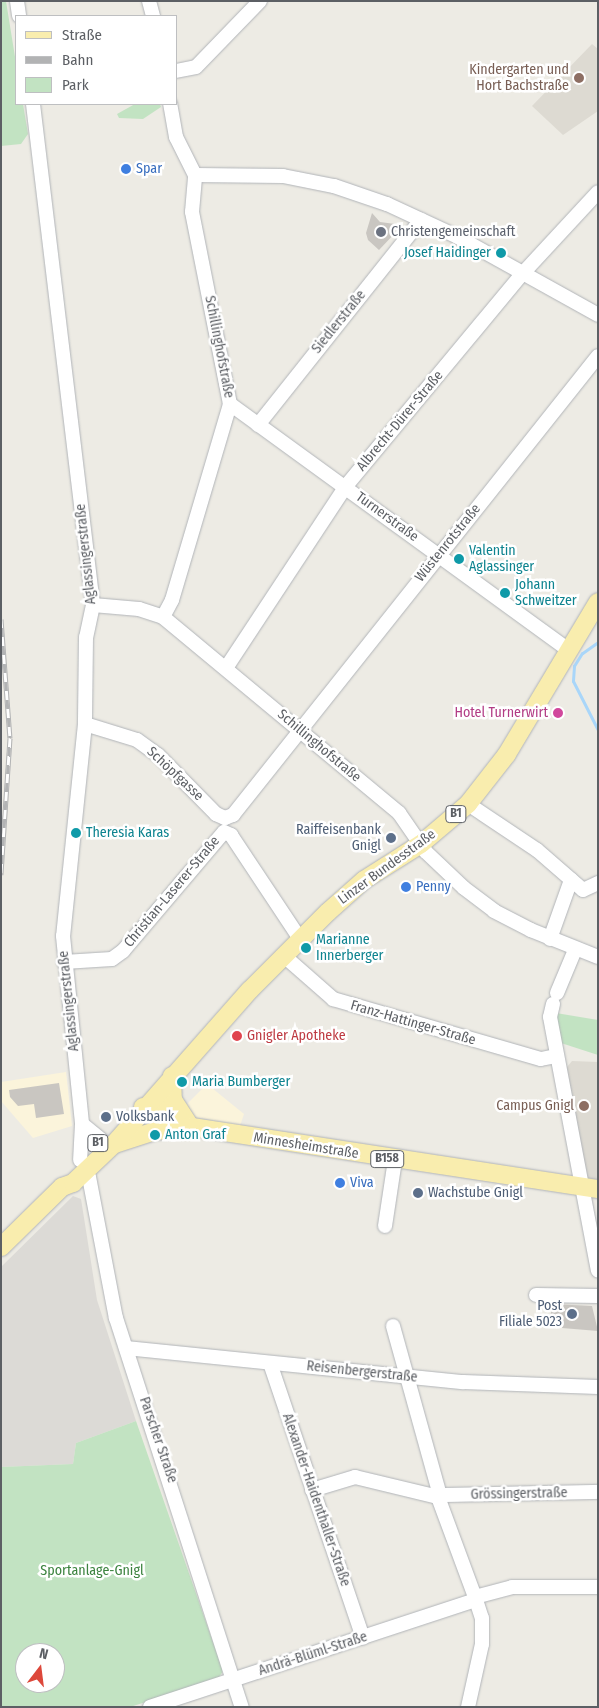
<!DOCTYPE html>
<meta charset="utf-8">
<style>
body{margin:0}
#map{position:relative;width:599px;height:1708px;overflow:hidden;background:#edebe4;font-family:"Fira Sans Condensed",sans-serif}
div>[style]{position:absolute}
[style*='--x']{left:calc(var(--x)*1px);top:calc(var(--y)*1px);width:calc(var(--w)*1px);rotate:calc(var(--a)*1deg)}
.commercial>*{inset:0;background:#fbf4db}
.industrial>*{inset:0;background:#dcdad6}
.education>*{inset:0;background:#dddad2}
.green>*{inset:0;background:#c2e3c2}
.stream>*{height:3px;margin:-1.5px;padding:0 1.5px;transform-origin:1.5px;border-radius:1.5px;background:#a9d6f9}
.building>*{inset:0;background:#c9c6c1}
.roads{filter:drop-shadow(0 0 1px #b1b4b8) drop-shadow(0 0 1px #b1b4b8)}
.minor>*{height:14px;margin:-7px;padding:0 7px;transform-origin:7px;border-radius:7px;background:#fff}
.major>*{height:18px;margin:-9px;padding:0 9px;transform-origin:9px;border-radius:9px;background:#f9edae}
.rail>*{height:5px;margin-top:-2.5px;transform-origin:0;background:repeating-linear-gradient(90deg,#fff 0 9px,#b2b3b4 0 18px);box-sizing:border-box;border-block:1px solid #b2b3b4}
.dots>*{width:14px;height:14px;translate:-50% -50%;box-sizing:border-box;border:2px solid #fff;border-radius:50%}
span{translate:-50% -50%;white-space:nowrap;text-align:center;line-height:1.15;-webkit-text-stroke:5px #fff;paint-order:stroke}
.shield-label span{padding:1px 4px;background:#fff;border:1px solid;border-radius:4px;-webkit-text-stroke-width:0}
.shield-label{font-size:12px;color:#5c5f64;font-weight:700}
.education-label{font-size:14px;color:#785e54}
.right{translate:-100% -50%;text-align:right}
.shop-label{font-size:14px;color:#366cbe}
.left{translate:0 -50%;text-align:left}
.worship-label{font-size:14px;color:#5b616d}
.culture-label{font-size:14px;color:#0d838f}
.street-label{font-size:14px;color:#5c5f64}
.hotel-label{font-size:14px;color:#b23c85}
.service-label{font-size:14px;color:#4e5e75}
.health-label{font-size:14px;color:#be3a42}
.park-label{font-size:14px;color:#3c833f}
.frame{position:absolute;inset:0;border:2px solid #5c5f64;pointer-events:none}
.legend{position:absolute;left:15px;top:15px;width:162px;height:90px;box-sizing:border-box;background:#fff;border:1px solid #bebfc1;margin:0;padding:6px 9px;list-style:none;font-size:15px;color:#5c5f64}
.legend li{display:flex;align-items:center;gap:10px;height:25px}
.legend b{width:25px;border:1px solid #bebfc1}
.north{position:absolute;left:15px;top:1643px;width:50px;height:50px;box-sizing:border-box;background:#fff;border:1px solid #bebfc1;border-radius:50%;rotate:15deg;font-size:14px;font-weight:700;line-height:20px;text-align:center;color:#5c5f64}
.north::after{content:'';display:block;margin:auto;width:18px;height:22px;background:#dd483b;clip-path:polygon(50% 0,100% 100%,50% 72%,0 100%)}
</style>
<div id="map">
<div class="commercial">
<i style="clip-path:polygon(66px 1072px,72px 1126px,33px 1138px,1px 1101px,1px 1082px)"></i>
<i style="clip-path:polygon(207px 1084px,244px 1114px,240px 1126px,194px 1117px,183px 1108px)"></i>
</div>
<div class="industrial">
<i style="clip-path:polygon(73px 1196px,81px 1199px,97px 1300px,136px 1421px,76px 1443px,73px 1464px,1px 1467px,1px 1267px)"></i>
</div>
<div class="education">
<i style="clip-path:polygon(592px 44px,598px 49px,598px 111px,563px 135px,532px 106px)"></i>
<i style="clip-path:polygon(572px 1061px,598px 1062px,598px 1180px,588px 1179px,563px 1072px)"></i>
</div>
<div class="green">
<i style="clip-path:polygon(1px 1px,6px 1px,16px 63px,16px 104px,23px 104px,28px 134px,21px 144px,1px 146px)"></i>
<i style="clip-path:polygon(135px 104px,160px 104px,161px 107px,143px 119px,119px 118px,117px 114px)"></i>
<i style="clip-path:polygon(556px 1013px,598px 1020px,598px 1055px,561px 1043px)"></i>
<i style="clip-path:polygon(evenodd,136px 1421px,223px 1671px,218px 1679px,130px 1707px,1px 1707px,1px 1467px,73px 1464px,76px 1443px,136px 1421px,25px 1653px,55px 1653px,55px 1683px,25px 1683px,25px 1653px)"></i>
</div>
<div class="stream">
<i style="--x:598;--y:642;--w:19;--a:145"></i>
<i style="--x:582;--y:653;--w:15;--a:122"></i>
<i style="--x:574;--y:666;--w:15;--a:94"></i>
<i style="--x:573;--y:681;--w:55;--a:63"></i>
</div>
<div class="building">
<i style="clip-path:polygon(372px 213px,380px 222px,395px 224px,397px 231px,379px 250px,368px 240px,366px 233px)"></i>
<i style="clip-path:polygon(59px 1083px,64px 1114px,36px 1118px,34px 1104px,18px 1106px,10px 1097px,9px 1090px)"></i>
<i style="clip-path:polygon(552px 1304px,592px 1306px,598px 1331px,562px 1328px,561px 1323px,550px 1321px)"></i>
</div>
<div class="roads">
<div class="minor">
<i style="--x:17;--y:1;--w:15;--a:82"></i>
<i style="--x:149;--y:1;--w:16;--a:75"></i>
<i style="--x:176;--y:71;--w:20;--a:-11"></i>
<i style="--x:196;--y:67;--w:92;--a:-45.9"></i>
<i style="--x:33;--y:104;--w:505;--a:83.17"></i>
<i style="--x:93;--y:605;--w:33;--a:102"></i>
<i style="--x:86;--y:637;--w:87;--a:90.7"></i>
<i style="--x:85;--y:724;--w:213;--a:95.9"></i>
<i style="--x:63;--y:936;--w:189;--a:84.2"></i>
<i style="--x:82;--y:1124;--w:36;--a:93"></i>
<i style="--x:195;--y:175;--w:88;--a:0.7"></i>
<i style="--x:283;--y:176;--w:52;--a:11.1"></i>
<i style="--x:334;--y:186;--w:56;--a:18.8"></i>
<i style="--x:387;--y:204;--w:78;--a:24.9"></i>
<i style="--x:458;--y:237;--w:160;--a:29.1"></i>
<i style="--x:230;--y:404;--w:417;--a:36"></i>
<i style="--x:258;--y:425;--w:262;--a:-51.5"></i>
<i style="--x:93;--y:605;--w:46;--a:5"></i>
<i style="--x:139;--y:609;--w:25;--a:18"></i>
<i style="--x:163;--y:617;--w:307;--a:39.7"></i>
<i style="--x:399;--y:813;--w:47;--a:55.3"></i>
<i style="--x:426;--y:852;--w:52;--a:43.5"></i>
<i style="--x:464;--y:888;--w:38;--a:37"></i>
<i style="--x:494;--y:911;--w:42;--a:27.2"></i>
<i style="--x:531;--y:930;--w:72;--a:21.9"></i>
<i style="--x:163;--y:617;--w:19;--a:-62"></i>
<i style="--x:172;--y:600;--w:204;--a:-73.5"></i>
<i style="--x:230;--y:404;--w:196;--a:-101.2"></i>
<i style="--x:192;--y:212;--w:37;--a:-85"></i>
<i style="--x:195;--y:175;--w:42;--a:-116.6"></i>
<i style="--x:176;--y:137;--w:34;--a:-100"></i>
<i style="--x:226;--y:668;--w:218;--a:-56.6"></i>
<i style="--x:346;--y:486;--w:277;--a:-50.3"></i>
<i style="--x:523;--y:273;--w:110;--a:-47.2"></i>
<i style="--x:85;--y:724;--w:54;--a:17.1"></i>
<i style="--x:137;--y:740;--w:26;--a:36"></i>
<i style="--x:158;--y:755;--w:83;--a:45.5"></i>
<i style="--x:216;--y:814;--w:10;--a:24"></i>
<i style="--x:225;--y:818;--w:9;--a:-21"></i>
<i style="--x:233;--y:815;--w:586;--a:-51.51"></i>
<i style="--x:468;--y:804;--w:83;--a:33.7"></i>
<i style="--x:537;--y:850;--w:61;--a:41"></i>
<i style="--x:583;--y:890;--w:17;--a:-25"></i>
<i style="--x:550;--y:939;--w:63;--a:-70.4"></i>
<i style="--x:283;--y:955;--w:67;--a:41.3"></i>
<i style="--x:333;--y:999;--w:216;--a:16.1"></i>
<i style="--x:541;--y:1059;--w:16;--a:-11"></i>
<i style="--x:64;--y:962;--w:48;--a:-3.6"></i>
<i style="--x:112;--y:959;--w:14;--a:-36"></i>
<i style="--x:123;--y:951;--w:156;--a:-49.7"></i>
<i style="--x:224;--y:832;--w:8;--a:23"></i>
<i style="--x:231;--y:835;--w:125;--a:56.4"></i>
<i style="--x:557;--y:993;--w:47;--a:-67.3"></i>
<i style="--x:553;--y:1004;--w:13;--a:103"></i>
<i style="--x:550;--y:1017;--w:258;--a:79.3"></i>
<i style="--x:82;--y:1124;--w:26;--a:39"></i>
<i style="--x:83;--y:1173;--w:7;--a:34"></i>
<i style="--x:89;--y:1177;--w:144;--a:79.2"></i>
<i style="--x:116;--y:1318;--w:409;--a:72.1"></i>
<i style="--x:385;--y:1226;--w:67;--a:-81.4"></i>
<i style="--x:536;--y:1295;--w:62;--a:0.9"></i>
<i style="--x:393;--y:1326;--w:175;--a:74.5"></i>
<i style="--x:440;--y:1495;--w:158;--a:-1.1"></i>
<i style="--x:126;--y:1348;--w:339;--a:5.8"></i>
<i style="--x:463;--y:1382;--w:135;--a:2.1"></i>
<i style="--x:270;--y:1363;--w:290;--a:71.3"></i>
<i style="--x:312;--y:1490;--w:45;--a:-16.8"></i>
<i style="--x:355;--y:1477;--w:85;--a:13.5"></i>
<i style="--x:438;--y:1497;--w:107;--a:69.7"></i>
<i style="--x:475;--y:1597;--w:38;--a:-15"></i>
<i style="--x:512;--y:1587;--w:86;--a:0"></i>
<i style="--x:150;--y:1707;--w:343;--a:-18.2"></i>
<i style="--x:476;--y:1600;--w:19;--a:72"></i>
<i style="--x:482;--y:1618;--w:26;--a:90"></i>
<i style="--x:482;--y:1644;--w:65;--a:102.5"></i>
</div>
<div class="major">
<i style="--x:172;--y:1076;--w:24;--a:88"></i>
<i style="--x:173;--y:1100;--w:27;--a:57"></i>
<i style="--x:143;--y:1107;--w:16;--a:7"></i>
<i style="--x:159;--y:1109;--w:38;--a:29"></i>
<i style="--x:192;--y:1127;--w:411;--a:8.7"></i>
<i style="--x:115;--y:1144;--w:42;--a:-18"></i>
<i style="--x:155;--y:1131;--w:36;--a:-6"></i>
<i style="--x:1;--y:1247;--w:86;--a:-44.5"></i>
<i style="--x:62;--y:1187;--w:12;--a:-20"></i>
<i style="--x:73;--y:1183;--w:57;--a:-43.6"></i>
<i style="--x:114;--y:1144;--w:205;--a:-48.6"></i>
<i style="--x:250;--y:990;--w:110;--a:-45"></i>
<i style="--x:328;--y:912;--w:48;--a:-41.6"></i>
<i style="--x:364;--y:880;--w:67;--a:-32.3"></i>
<i style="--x:421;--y:844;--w:62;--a:-40.4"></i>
<i style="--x:468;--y:804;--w:63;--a:-52"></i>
<i style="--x:507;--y:754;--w:177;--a:-59.1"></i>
</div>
</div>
<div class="rail">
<i style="--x:1;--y:619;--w:119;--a:85.7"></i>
<i style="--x:10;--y:738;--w:137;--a:93.8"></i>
</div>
<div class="dots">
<i style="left:579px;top:78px;background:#8d6e63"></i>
<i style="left:126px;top:169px;background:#3f7fe0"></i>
<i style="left:381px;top:232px;background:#6b7280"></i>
<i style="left:501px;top:253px;background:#0f9aa8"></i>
<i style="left:459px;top:559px;background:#0f9aa8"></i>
<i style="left:505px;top:593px;background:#0f9aa8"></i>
<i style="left:558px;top:713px;background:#d1479c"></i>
<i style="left:76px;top:833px;background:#0f9aa8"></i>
<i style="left:391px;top:838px;background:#5c6f8a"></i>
<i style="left:406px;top:887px;background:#3f7fe0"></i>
<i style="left:306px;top:948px;background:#0f9aa8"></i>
<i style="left:237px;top:1036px;background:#e0444e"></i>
<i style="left:182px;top:1082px;background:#0f9aa8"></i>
<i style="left:584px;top:1106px;background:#8d6e63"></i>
<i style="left:106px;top:1117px;background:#5c6f8a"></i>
<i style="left:155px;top:1135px;background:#0f9aa8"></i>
<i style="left:340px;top:1183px;background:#3f7fe0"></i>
<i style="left:418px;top:1193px;background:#5c6f8a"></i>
<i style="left:572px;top:1314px;background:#5c6f8a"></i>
</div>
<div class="shield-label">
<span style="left:456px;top:814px">B1</span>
<span style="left:98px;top:1143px">B1</span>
<span style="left:387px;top:1159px">B158</span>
</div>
<div class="education-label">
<span class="right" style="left:569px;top:78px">Kindergarten und<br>Hort Bachstraße</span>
<span class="right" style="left:574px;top:1106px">Campus Gnigl</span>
</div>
<div class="shop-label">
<span class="left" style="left:136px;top:169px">Spar</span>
<span class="left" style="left:416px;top:887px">Penny</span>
<span class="left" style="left:350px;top:1183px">Viva</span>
</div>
<div class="worship-label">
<span class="left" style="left:391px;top:232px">Christengemeinschaft</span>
</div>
<div class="culture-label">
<span class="right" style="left:491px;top:253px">Josef Haidinger</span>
<span class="left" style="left:469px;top:559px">Valentin<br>Aglassinger</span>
<span class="left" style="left:515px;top:593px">Johann<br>Schweitzer</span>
<span class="left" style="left:86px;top:833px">Theresia Karas</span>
<span class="left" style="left:316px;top:948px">Marianne<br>Innerberger</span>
<span class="left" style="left:192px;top:1082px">Maria Bumberger</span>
<span class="left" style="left:165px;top:1135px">Anton Graf</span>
</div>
<div class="street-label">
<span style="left:339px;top:322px;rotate:-51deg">Siedlerstraße</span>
<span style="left:219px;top:347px;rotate:79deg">Schillinghofstraße</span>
<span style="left:400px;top:421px;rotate:-50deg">Albrecht-Dürer-Straße</span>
<span style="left:387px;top:517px;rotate:36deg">Turnerstraße</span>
<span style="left:448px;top:543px;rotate:-51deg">Wüstenrotstraße</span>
<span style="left:86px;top:554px;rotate:-96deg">Aglassingerstraße</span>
<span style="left:319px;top:746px;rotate:40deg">Schillinghofstraße</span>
<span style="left:175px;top:774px;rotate:43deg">Schöpfgasse</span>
<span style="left:387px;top:867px;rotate:-36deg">Linzer Bundesstraße</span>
<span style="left:172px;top:892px;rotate:-50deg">Christian-Laserer-Straße</span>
<span style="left:69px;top:1001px;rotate:-96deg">Aglassingerstraße</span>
<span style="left:413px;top:1023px;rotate:16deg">Franz-Hattinger-Straße</span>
<span style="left:306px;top:1146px;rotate:9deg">Minnesheimstraße</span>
<span style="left:362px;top:1372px;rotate:6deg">Reisenbergerstraße</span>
<span style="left:158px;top:1440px;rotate:71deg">Parscher Straße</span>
<span style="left:519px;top:1494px;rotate:-1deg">Grössingerstraße</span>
<span style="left:316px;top:1500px;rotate:71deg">Alexander-Haidenthaller-Straße</span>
<span style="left:313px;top:1654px;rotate:-18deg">Andrä-Blüml-Straße</span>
</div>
<div class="hotel-label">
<span class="right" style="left:548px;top:713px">Hotel Turnerwirt</span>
</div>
<div class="service-label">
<span class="right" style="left:381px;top:838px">Raiffeisenbank<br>Gnigl</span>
<span class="left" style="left:116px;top:1117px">Volksbank</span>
<span class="left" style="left:428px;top:1193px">Wachstube Gnigl</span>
<span class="right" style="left:562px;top:1314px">Post<br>Filiale 5023</span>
</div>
<div class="health-label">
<span class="left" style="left:247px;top:1036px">Gnigler Apotheke</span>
</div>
<div class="park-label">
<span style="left:92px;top:1571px">Sportanlage-Gnigl</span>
</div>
<div class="frame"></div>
<ul class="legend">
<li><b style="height:6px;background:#f9edae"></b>Straße</li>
<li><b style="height:6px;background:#b2b3b4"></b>Bahn</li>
<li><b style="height:14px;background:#c2e3c2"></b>Park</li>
</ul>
<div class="north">N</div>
</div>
